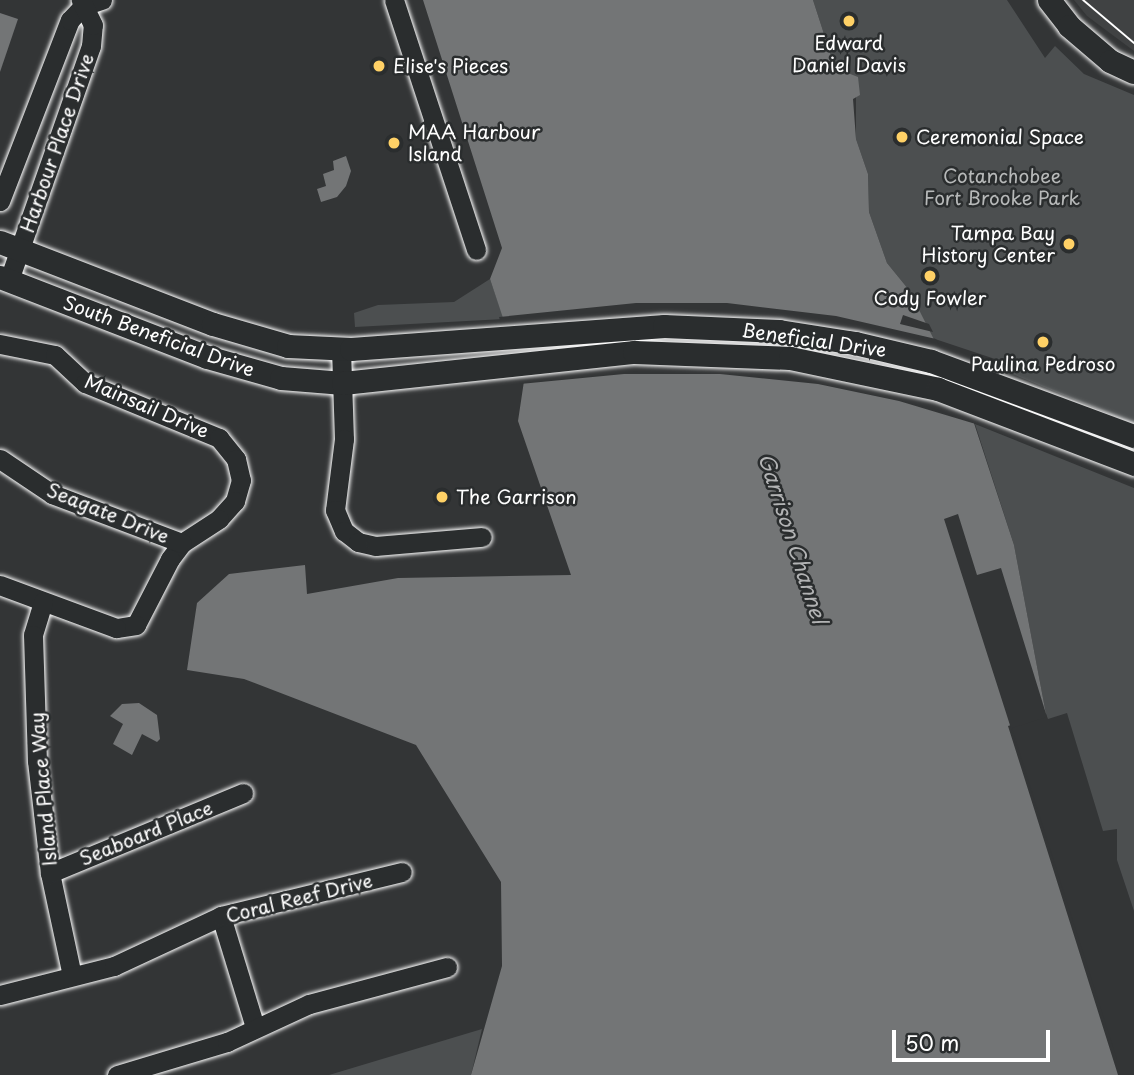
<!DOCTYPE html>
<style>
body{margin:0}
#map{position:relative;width:1134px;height:1075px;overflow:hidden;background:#333536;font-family:"Playpen Sans",sans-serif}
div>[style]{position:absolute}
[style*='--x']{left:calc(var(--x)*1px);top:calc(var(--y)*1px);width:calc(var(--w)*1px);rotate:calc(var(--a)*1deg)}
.built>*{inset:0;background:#404243}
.green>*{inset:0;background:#4c4f50}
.water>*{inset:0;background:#737576}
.pier>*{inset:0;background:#333536}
.roads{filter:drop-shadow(0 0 2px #fff) drop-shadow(0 0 2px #fff)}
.minor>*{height:19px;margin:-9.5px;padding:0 9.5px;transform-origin:9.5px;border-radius:9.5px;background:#2a2d2e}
.tertiary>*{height:23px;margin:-11.5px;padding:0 11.5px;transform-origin:11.5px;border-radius:11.5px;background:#2a2d2e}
.tram>*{height:2px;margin:-1px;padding:0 1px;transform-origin:1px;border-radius:1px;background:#fff}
.dots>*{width:19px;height:19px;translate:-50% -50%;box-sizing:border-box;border:4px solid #2a2d2e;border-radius:50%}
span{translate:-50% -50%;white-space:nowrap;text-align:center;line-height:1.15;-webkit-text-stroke:5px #2a2d2e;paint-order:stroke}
.poi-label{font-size:19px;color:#fff}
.left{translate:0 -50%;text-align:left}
.right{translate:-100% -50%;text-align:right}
.street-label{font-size:19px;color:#fff}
.park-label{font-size:19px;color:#b7b9b9}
.water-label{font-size:21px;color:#b2b3b4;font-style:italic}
.scale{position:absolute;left:892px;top:1030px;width:158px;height:32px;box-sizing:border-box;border:4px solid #fff;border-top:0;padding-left:9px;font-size:21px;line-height:24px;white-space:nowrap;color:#fff;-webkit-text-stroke:5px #2a2d2e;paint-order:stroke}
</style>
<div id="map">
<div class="built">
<i style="clip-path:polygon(1074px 0,1134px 0,1134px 51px,1087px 16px)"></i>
</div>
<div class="green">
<i style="clip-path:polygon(813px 0,1007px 0,1045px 58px,1055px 46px,1084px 74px,1134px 95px,1134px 424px,998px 368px,995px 359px,932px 338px,909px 290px,887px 263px,869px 212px,868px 174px,856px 139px,856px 96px,851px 77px,835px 68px)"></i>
<i style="clip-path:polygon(490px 279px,504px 319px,355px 327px,354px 313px,378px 305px,454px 302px)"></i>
<i style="clip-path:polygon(975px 424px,1134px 488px,1134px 911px,1117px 860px,1117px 829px,1103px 831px,1067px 713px,1048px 719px,1046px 714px,1014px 545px)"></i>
<i style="clip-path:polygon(482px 1029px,471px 1075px,329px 1075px)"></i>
</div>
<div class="water">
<i style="clip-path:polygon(423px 0,813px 0,835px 68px,858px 77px,860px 95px,853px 99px,856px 139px,868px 174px,869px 212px,887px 263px,909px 290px,970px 411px,1014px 545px,1046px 714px,1008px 726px,1118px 1075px,471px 1075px,502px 966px,501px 882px,416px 745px,244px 679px,187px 670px,197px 603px,229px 574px,305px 565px,307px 594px,398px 578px,571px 575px,518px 421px,524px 381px,490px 279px,502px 248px)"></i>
<i style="clip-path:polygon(0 13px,18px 19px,0 72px)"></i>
<i style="clip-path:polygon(346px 156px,351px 171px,346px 186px,337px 197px,321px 202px,317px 189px,326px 186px,323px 174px,334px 170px,333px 161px)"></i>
<i style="clip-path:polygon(139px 703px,157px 715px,160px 739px,157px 742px,142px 734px,132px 755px,113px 744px,123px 724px,110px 716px,122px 704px)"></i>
</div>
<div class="pier">
<i style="clip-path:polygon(636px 303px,727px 303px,836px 316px,936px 339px,979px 425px,899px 401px,818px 384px,720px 374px,624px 374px,520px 384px,499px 317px)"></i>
<i style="clip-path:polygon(903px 315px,929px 324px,933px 332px,900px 324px)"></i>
<i style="clip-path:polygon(958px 514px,977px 575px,1001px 568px,1047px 717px,1012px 728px,1122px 1075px,944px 519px)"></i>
</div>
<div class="roads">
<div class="minor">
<i style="--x:394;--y:0;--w:263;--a:71.8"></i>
<i style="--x:0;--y:201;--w:194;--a:-68.9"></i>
<i style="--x:70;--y:20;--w:19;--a:-47"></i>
<i style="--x:83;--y:6;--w:20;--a:-18"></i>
<i style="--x:9;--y:280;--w:248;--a:-70.7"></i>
<i style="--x:91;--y:46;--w:21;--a:-85"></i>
<i style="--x:93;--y:25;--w:28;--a:-116"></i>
<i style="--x:0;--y:344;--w:56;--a:11.3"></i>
<i style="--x:55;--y:355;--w:41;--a:43"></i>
<i style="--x:85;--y:383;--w:145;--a:22.3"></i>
<i style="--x:219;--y:438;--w:27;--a:51"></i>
<i style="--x:236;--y:459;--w:22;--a:77"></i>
<i style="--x:241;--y:480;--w:22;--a:106"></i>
<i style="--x:235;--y:501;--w:24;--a:132"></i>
<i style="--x:219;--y:519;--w:44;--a:147"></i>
<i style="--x:182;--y:543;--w:20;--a:127"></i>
<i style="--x:170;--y:559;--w:74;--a:117.3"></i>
<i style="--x:136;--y:625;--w:20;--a:171"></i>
<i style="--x:116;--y:628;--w:124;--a:-159.7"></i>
<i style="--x:341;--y:349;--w:90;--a:88.1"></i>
<i style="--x:344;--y:439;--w:72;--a:97.2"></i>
<i style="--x:335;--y:510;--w:23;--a:67"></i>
<i style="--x:344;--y:531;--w:18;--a:38"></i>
<i style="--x:358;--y:542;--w:18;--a:13"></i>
<i style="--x:376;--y:546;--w:106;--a:-4.9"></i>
<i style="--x:0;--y:459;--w:63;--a:33.9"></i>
<i style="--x:52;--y:494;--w:139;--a:20.7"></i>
<i style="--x:43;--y:602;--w:34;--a:107"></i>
<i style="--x:33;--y:635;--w:126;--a:88.2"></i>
<i style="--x:37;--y:761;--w:113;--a:83.4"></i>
<i style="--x:50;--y:873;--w:105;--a:77.9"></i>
<i style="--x:50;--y:873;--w:209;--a:-22.5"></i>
<i style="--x:221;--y:916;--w:116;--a:73"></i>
<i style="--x:0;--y:995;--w:118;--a:-14.3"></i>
<i style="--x:114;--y:966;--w:118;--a:-25"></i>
<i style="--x:221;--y:916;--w:186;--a:-13.7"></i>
<i style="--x:117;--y:1075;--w:115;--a:-16.7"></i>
<i style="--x:227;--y:1042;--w:90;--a:-24.9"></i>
<i style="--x:309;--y:1004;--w:143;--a:-15"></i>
</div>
<div class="tertiary">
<i style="--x:1049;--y:0;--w:33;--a:52"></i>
<i style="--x:1069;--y:26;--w:54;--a:40.5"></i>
<i style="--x:1110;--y:61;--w:26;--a:25"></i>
<i style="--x:0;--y:242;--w:228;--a:21.1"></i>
<i style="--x:213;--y:324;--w:78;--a:16.3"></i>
<i style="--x:288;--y:346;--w:63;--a:2.7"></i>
<i style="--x:351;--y:349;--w:314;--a:-4.2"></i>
<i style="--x:664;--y:326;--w:115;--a:2.5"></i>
<i style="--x:779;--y:331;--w:77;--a:9"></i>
<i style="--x:855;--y:343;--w:78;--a:13.3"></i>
<i style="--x:931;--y:361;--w:216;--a:20.3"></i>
<i style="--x:0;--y:277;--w:222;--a:21.1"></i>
<i style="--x:207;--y:357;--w:77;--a:15.8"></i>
<i style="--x:281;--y:378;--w:62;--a:4.6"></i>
<i style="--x:343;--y:383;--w:293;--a:-6.1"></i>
<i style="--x:634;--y:352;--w:156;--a:2.2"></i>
<i style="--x:790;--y:358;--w:151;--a:11.8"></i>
<i style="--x:938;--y:389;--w:210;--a:20.9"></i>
</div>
</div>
<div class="tram">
<i style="--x:1083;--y:0;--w:67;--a:40.1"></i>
</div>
<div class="dots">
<i style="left:849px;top:21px;background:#ffd166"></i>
<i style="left:379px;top:66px;background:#ffd166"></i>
<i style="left:902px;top:137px;background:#ffd166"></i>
<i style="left:394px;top:143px;background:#ffd166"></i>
<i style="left:1069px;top:244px;background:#ffd166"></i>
<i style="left:930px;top:276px;background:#ffd166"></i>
<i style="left:1043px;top:342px;background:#ffd166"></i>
<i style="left:442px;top:497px;background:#ffd166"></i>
</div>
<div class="poi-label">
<span style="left:849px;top:54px">Edward<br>Daniel Davis</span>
<span class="left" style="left:393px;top:66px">Elise's Pieces</span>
<span class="left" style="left:408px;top:143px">MAA Harbour<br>Island</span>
<span class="left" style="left:916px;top:137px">Ceremonial Space</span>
<span class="right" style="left:1055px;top:244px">Tampa Bay<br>History Center</span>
<span style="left:930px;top:298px">Cody Fowler</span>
<span style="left:1043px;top:364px">Paulina Pedroso</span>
<span class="left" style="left:456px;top:497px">The Garrison</span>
</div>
<div class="street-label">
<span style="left:57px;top:143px;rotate:-71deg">Harbour Place Drive</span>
<span style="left:159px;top:336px;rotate:20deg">South Beneficial Drive</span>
<span style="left:814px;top:340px;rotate:8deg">Beneficial Drive</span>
<span style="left:147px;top:406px;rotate:23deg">Mainsail Drive</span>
<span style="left:108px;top:513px;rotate:22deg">Seagate Drive</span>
<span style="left:43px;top:789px;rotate:-95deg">Island Place Way</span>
<span style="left:146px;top:833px;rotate:-22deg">Seaboard Place</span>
<span style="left:299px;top:898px;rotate:-14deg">Coral Reef Drive</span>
</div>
<div class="park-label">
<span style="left:1002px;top:187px">Cotanchobee<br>Fort Brooke Park</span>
</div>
<div class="water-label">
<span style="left:794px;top:538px;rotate:72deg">Garrison Channel</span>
</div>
<div class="scale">50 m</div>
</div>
